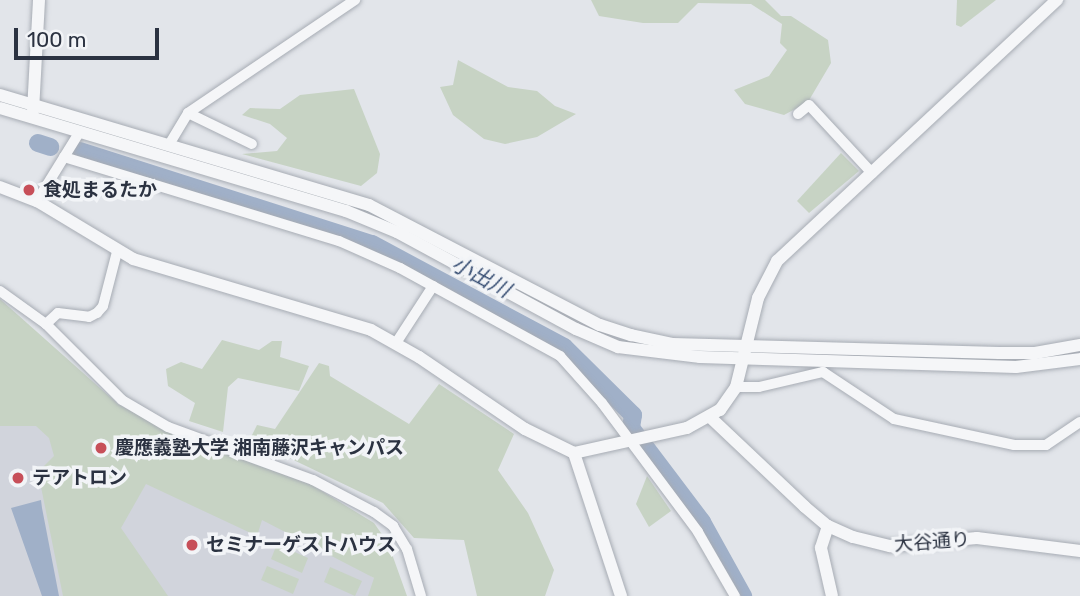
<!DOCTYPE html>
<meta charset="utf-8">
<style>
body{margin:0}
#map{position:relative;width:1080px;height:596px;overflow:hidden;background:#e2e5ea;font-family:Rubik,"Noto Sans JP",sans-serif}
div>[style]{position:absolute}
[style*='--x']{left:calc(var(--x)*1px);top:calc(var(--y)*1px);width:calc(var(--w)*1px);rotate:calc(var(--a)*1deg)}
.built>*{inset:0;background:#d1d4dc}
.green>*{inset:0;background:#c7d3c4}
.water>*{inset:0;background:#a0b0c8}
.river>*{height:18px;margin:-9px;padding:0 9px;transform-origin:9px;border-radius:9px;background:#a0b0c8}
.roads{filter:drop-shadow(0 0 2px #a7acb4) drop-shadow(0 0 2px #a7acb4)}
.minor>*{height:10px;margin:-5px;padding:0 5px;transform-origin:5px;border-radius:5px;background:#f5f6f8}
.tertiary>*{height:12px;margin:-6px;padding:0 6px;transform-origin:6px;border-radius:6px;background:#f5f6f8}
.dots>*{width:19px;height:19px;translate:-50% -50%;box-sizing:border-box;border:4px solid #f2f4f7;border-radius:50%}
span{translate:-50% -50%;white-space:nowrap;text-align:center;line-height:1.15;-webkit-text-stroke:7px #f2f4f7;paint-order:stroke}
.poi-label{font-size:19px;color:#2b3241;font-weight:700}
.left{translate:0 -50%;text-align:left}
.street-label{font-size:19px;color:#2b3241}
.water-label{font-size:21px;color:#374e73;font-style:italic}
.scale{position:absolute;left:14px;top:28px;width:145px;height:32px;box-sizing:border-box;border:4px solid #2b3241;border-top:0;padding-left:9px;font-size:21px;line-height:24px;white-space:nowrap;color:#2b3241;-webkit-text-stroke:5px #f2f4f7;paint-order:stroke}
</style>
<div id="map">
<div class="built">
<i style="clip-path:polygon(0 311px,118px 409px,401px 596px,0 596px)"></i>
</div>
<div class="green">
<i style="clip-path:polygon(591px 0,765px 0,781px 16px,791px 16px,828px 40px,831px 63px,808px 102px,784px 115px,745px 104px,734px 90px,769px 76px,787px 50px,780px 43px,782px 24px,751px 4px,698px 3px,678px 23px,643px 23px,599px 16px)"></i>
<i style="clip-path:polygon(957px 0,996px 0,961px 27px,956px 25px)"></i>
<i style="clip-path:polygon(458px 60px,508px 87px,537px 91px,555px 106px,576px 114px,537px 137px,505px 144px,484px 139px,453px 115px,440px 87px,453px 85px)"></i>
<i style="clip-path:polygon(354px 89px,380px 154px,377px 173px,361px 186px,242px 154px,277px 151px,287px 138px,270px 124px,242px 115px,250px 108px,280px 109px,300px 95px)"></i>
<i style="clip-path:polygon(841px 153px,859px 171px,809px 213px,797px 201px)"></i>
<i style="clip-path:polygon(0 299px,118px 404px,175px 435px,312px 485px,374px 523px,388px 543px,407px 596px,368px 596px,374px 578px,262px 520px,257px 536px,146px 484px,121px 528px,168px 596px,63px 596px,38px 472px,54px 456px,49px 438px,36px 426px,0 426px)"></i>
<i style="clip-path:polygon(222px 340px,259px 350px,272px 341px,282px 341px,280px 357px,309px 366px,299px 391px,238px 378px,228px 387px,223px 432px,189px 421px,195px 403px,168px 386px,166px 369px,181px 362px,202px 369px)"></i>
<i style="clip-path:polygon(319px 363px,329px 366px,330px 376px,409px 424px,439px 384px,514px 434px,498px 470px,528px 513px,554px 570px,545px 596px,477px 596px,464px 540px,414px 538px,383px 503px,250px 439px,257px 425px,275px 429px)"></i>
<i style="clip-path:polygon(647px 476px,671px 511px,649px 527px,636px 504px)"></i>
<i style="clip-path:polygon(277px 544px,308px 558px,302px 573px,271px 559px)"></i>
<i style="clip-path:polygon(267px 566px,299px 579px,293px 594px,261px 580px)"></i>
<i style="clip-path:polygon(330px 567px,362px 581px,355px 596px,324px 582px)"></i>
</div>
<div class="water">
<i style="clip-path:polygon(41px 500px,42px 508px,59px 596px,42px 596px,11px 508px)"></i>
</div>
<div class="river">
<i style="--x:38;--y:143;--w:13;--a:18"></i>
<i style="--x:80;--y:151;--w:306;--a:17.7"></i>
<i style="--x:372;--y:244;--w:218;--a:28.2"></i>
<i style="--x:564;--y:347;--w:97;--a:44.6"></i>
<i style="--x:633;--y:415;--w:13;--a:99"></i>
<i style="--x:631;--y:428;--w:118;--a:52.9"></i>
<i style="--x:702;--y:522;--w:85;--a:61"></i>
</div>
<div class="roads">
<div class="minor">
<i style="--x:188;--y:113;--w:71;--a:25.8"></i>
<i style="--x:798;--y:114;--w:14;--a:-39"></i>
<i style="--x:809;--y:105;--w:93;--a:47.2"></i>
<i style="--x:170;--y:143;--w:35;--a:-59"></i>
<i style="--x:188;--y:113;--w:202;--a:-34.1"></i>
<i style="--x:64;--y:157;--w:288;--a:17"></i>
<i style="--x:339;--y:241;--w:67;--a:23.9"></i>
<i style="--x:400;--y:268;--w:183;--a:28.8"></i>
<i style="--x:560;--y:356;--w:63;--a:48.2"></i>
<i style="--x:602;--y:403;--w:161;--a:53.3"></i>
<i style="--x:698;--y:532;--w:74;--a:60"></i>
<i style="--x:37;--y:201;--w:80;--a:-58.3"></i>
<i style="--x:0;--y:291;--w:57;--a:35.7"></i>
<i style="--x:46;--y:324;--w:107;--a:45"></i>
<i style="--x:122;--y:400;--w:53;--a:30.4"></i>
<i style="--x:168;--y:427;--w:154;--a:20.1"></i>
<i style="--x:313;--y:480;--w:69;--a:27.7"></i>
<i style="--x:374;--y:512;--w:24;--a:36"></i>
<i style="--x:393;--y:526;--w:27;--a:59"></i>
<i style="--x:407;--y:549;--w:49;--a:73.4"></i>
<i style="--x:46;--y:324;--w:16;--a:-43"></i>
<i style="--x:58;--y:313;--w:31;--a:7"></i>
<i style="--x:89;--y:317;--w:9;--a:-27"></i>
<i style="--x:97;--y:313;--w:9;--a:-49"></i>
<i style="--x:103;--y:306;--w:56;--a:-75.5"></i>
<i style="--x:396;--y:343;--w:68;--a:-57"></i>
<i style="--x:736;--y:387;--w:23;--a:0"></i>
<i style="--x:759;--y:387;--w:66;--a:-13.2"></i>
<i style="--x:823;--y:372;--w:85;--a:33.5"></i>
<i style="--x:894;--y:419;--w:123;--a:12.2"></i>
<i style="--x:1014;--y:445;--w:32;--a:0"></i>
<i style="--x:1046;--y:445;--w:41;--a:-34.1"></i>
</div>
<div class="tertiary">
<i style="--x:0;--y:95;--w:385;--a:16.6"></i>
<i style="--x:369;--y:205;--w:260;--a:27.5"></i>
<i style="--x:600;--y:325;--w:33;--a:18"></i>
<i style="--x:631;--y:335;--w:43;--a:12.1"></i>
<i style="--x:673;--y:344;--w:326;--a:1.6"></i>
<i style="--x:999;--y:353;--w:36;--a:0"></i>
<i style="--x:1035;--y:353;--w:46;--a:-10.1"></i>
<i style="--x:0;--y:108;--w:361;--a:16.6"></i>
<i style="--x:346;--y:211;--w:55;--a:22.4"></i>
<i style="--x:397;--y:232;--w:204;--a:28.5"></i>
<i style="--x:576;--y:329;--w:46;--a:23.2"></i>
<i style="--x:618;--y:347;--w:83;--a:7"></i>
<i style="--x:700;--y:357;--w:316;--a:1.8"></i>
<i style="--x:1016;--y:367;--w:64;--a:-7.1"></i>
<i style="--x:33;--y:111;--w:111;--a:-86.9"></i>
<i style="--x:0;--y:187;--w:40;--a:21"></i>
<i style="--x:37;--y:201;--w:112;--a:31.1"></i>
<i style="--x:133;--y:259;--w:248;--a:16.6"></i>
<i style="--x:371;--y:330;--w:55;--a:29.4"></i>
<i style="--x:419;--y:357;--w:128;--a:34.2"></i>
<i style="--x:525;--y:429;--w:55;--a:26.1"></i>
<i style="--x:574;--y:453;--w:116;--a:-12.5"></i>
<i style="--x:687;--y:428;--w:38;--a:-29"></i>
<i style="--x:720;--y:410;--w:28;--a:-55"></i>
<i style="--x:736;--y:387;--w:92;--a:-76.1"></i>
<i style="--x:758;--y:298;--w:42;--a:-62.8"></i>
<i style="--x:777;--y:261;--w:383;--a:-43"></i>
<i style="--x:711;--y:418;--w:129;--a:43.4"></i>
<i style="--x:805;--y:507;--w:30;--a:40"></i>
<i style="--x:828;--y:526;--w:27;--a:24"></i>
<i style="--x:853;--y:537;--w:38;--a:14"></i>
<i style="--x:890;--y:546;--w:87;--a:-5.3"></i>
<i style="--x:977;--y:538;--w:104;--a:7.2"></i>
<i style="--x:574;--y:453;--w:151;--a:71.8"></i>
<i style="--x:828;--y:526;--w:23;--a:108"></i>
<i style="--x:821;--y:548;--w:49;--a:77.1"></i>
</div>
</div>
<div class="dots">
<i style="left:29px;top:190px;background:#c74f59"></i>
<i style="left:101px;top:448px;background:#c74f59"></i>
<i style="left:18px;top:478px;background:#c74f59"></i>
<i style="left:192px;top:545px;background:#c74f59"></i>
</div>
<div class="poi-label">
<span class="left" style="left:43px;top:190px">食処まるたか</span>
<span class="left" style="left:115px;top:448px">慶應義塾大学 湘南藤沢キャンパス</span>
<span class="left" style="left:32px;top:478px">テアトロン</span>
<span class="left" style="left:206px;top:545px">セミナーゲストハウス</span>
</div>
<div class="street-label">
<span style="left:932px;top:542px;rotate:-4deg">大谷通り</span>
</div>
<div class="water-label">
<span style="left:481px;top:277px;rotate:28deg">小出川</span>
</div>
<div class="scale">100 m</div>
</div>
